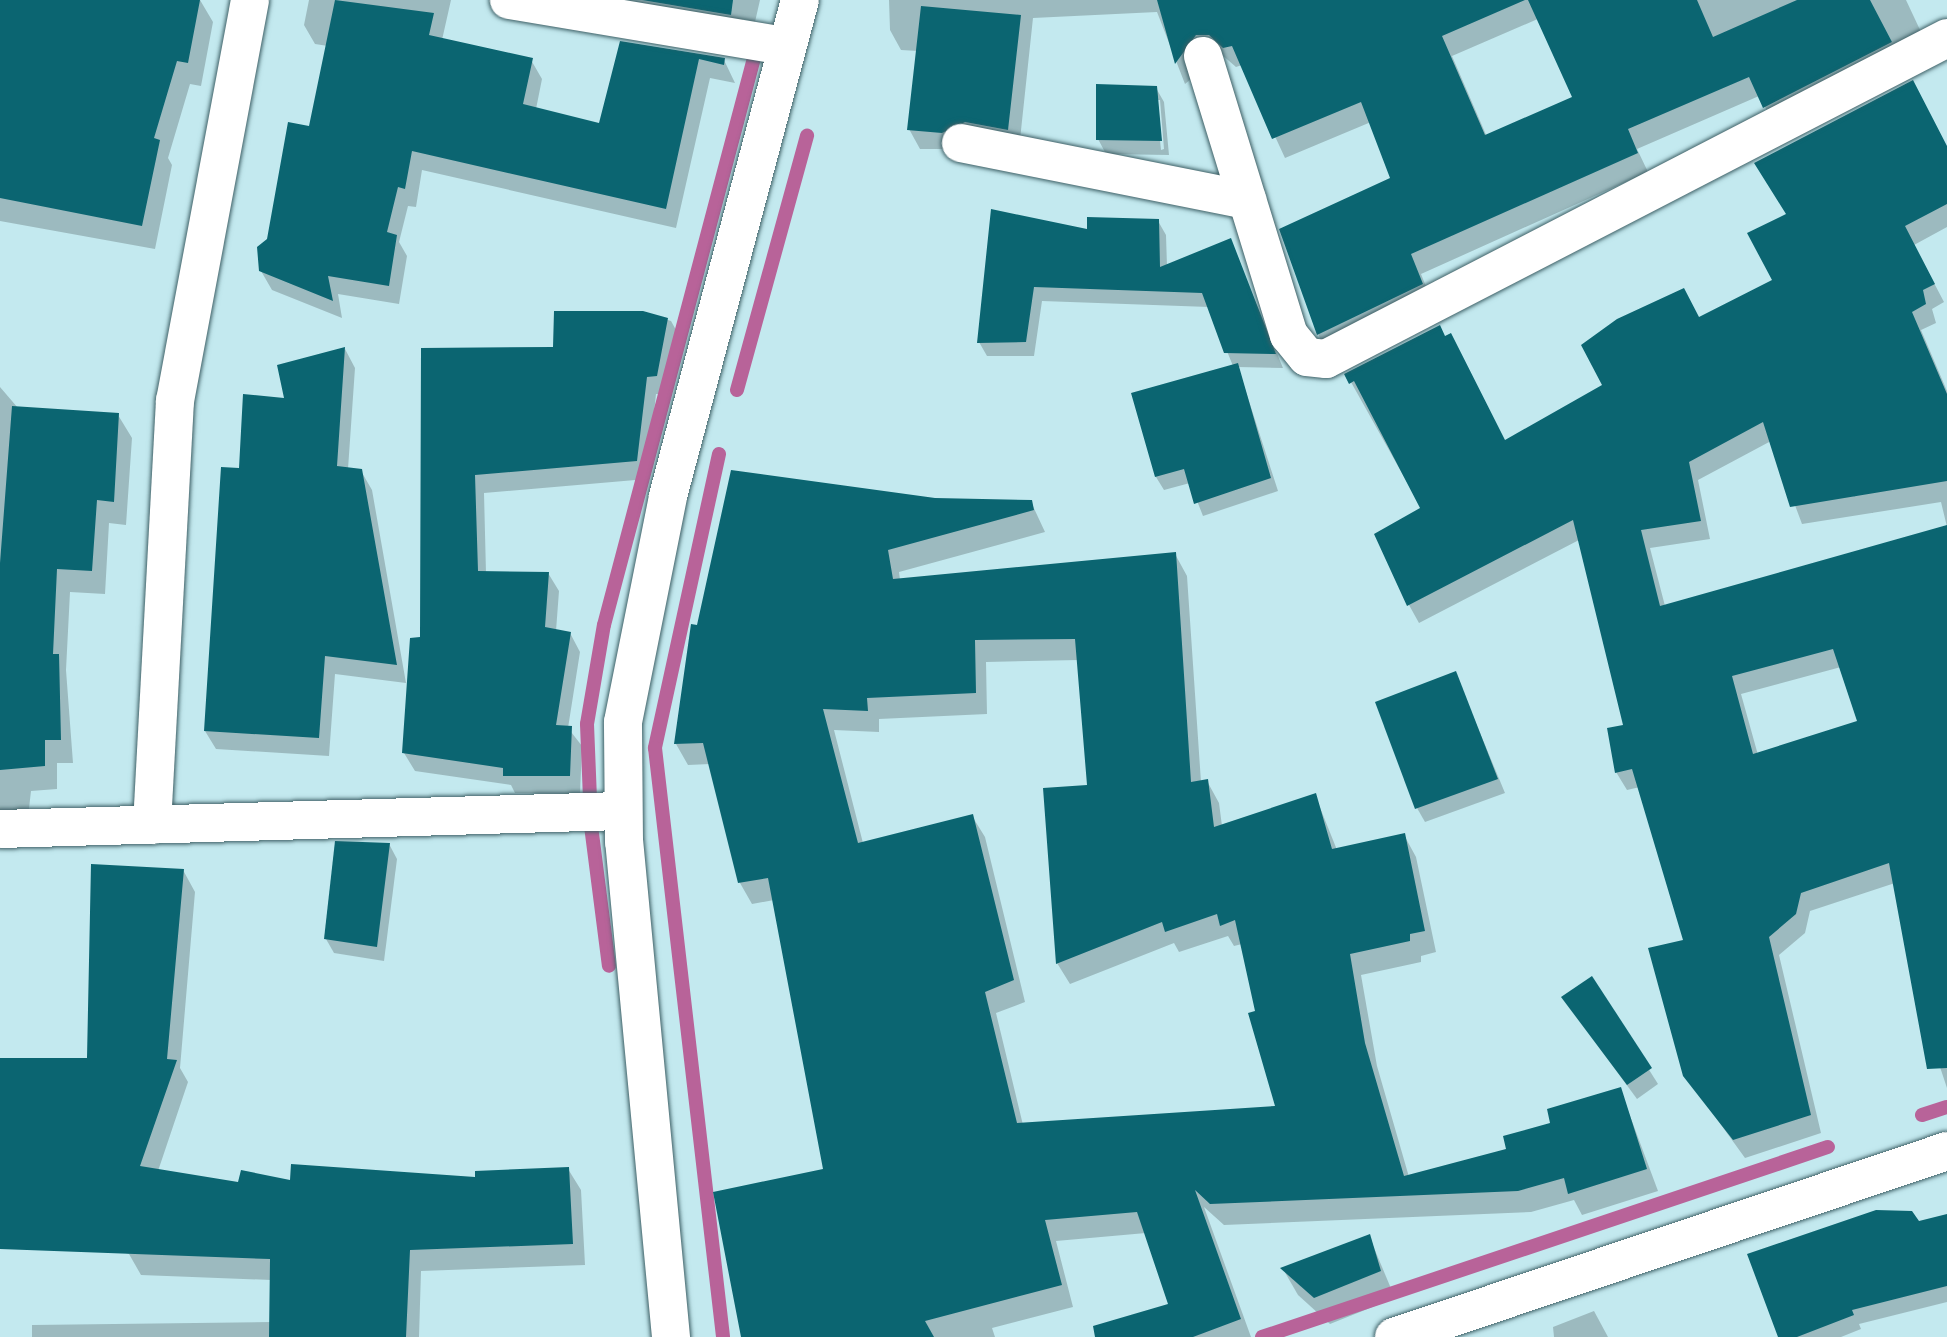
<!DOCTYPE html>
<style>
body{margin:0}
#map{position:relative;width:1947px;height:1337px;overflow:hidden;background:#c3e9ef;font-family:"Exo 2",sans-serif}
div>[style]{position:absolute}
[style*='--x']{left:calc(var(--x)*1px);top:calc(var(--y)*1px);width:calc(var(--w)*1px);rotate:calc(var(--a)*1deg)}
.shadow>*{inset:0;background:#0003}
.stream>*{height:14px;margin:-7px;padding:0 7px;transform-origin:7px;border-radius:7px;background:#b86399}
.building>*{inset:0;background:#0b6571}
.roads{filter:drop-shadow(0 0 2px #3e6066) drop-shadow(0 0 2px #3e6066)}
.minor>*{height:38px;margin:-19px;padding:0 19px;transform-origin:19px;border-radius:19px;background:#fff}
.secondary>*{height:38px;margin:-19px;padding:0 19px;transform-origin:19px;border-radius:19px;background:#fff}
span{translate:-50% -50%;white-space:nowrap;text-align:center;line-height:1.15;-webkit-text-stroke:7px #c3e9ef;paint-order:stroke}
</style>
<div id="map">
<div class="shadow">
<i style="clip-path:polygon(0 0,200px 0,213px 22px,201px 86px,190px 84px,168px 158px,172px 165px,155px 249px,0 221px)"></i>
<i style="clip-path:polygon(309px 0,451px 0,442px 40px,531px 60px,542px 79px,536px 109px,601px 125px,621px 43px,724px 60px,735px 83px,710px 78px,676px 228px,422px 170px,416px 207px,408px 206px,399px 242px,407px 256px,399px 304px,338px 294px,342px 318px,272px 290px,261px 271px,311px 128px,328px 46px,315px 44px,304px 25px)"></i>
<i style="clip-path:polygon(602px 0,760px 0,755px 22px,743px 19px,741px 33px)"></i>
<i style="clip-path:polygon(889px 0,1531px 0,1540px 18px,1452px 56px,1487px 137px,1574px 98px,1680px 0,1906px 0,1921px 32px,1776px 127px,1759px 96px,1637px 149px,1648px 172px,1421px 274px,1433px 304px,1322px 344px,1281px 230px,1393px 179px,1371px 122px,1285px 158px,1242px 65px,1236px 67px,1221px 54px,1185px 84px,1157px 12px,1033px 18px,1019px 149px,920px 149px,909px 129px,918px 51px,901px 50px,890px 30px)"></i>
<i style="clip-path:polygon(evenodd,1156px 88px,1164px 102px,1169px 155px,1106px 154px,1098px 139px,1156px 88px,1156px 100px,1160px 100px,1164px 149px,1161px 150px,1156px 100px)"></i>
<i style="clip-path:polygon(evenodd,1947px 150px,1947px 227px,1914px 245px,1944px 302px,1932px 309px,1936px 323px,1921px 330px,1947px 391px,1947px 1088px,1913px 986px,1895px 883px,1810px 911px,1805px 933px,1779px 955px,1821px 1133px,1745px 1158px,1685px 1075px,1685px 941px,1640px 787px,1627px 790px,1616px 772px,1625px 726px,1579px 540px,1419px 623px,1409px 605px,1422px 509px,1347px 375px,1505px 442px,1604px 386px,1699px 318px,1774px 280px,1947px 150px,1771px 441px,1802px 524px,1941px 502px,1947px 527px,1665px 606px,1650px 548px,1710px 539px,1698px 480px,1771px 441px,1947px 150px,1841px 667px,1859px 722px,1758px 755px,1741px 694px,1841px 667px)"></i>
<i style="clip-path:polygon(1158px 221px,1166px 235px,1167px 266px,1230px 240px,1283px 368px,1238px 367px,1278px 491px,1203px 516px,1190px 483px,1164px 490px,1156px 477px,1133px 394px,1233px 366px,1209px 307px,1042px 301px,1034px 356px,987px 356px,979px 342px,1089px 231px)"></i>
<i style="clip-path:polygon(643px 312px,671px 321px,681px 339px,667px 394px,656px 394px,647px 479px,484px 493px,486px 573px,548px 573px,559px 591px,556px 631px,570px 633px,580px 652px,568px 728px,582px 746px,580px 794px,515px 793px,511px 785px,415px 771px,404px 753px,421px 638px,423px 350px,555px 349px)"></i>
<i style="clip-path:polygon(345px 349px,355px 368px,348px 469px,361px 471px,372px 490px,406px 683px,335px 674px,329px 756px,216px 749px,205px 731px,241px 470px,287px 400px)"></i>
<i style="clip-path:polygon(0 387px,18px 408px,118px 415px,132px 438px,126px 525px,109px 523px,105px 594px,70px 592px,66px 670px,73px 763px,57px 763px,57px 789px,31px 791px,27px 826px,0 826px)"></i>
<i style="clip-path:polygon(evenodd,935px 500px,1031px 502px,1045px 532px,899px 572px,900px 580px,1175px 554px,1187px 576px,1201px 782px,1207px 781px,1219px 803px,1222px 826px,1315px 795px,1337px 850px,1404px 835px,1416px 857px,1436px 952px,1421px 956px,1421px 962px,1361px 975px,1377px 1066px,1409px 1177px,1508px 1150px,1620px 1089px,1658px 1191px,1582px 1215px,1574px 1200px,1531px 1212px,1224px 1225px,1204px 1207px,1251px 1337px,1116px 1337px,1170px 1306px,1146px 1233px,1056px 1241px,1073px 1307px,992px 1328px,995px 1337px,742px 1337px,825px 1171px,774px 900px,752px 904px,740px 883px,710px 764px,688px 765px,676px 744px,699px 628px,935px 500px,1079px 660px,1089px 786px,1057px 963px,1070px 984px,1174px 943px,1179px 952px,1228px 936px,1234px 946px,1242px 944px,1277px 1108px,1023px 1125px,996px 1013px,1025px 1002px,985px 837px,972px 816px,863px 843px,834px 730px,879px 732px,879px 719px,987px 714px,986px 662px,1079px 660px)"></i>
<i style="clip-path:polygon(1455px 673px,1505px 793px,1425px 822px,1417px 808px)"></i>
<i style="clip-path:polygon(389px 844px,397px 859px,384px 961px,334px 953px,326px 939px)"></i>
<i style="clip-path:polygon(183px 870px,195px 892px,180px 1068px,188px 1082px,158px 1171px,239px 1184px,477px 1179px,568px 1169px,581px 1190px,585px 1265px,421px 1271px,419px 1337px,32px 1337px,32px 1325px,271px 1322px,271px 1280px,141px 1275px,129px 1254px,0 1213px,0 1060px,88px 1060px)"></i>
<i style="clip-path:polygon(1592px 979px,1658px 1084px,1637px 1099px,1563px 998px)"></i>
<i style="clip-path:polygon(1947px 1216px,1947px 1302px,1859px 1324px,1861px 1329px,1841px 1337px,1780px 1337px,1918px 1223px)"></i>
<i style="clip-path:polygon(1369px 1236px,1395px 1298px,1330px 1324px,1298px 1295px,1283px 1269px)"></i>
<i style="clip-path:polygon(1594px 1311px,1608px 1337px,1554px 1337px,1553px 1327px)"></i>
</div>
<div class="stream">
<i style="--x:737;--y:390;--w:264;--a:-74.6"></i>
<i style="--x:719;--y:454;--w:301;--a:102.3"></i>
<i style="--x:655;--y:748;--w:593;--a:83.41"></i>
<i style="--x:590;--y:799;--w:75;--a:-92.3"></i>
<i style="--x:587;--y:724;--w:100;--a:-80.3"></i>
<i style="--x:604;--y:625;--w:587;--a:-75.18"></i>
<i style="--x:590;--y:818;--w:149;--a:82.7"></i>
<i style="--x:1922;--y:1115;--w:26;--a:-18"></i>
<i style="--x:1262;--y:1337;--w:597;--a:-18.56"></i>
</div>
<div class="building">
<i style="clip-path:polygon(0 0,200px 0,188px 63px,177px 61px,154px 138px,160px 140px,142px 226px,0 198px)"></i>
<i style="clip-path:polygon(335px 0,434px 13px,429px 35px,533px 58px,523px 104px,599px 123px,620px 41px,725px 58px,724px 65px,699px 59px,666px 209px,412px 151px,405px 189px,398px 187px,387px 232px,397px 235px,389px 286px,328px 276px,333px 301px,259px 271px,257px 247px,267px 239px,288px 122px,309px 126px)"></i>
<i style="clip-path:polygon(642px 0,733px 0,731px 15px)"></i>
<i style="clip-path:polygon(1157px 0,1525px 0,1442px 36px,1485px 135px,1572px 97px,1528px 0,1697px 0,1713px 37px,1797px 0,1870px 0,1892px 42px,1763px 108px,1749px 77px,1628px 129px,1638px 153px,1411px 254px,1423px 284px,1317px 335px,1279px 229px,1390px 178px,1361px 102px,1272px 139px,1232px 46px,1223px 48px,1209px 35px,1196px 35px,1175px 64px)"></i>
<i style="clip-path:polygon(921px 6px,1021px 15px,1008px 130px,965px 122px,942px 133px,907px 130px)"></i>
<i style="clip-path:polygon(evenodd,1913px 80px,1947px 146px,1947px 204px,1905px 226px,1935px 284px,1923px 290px,1926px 304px,1912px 312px,1947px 394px,1947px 481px,1790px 507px,1763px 422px,1689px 462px,1701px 521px,1641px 530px,1660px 606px,1947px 525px,1947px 1068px,1927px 1069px,1889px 863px,1801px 893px,1796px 914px,1769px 937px,1811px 1115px,1733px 1140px,1683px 1076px,1648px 948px,1683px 940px,1632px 769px,1615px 773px,1607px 728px,1623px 725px,1573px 520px,1407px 606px,1374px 534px,1420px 508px,1354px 381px,1349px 384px,1344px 374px,1440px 325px,1445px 336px,1451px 333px,1505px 440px,1602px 385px,1581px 345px,1617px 319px,1684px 288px,1699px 317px,1772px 280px,1747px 233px,1786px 214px,1754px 163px,1913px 80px,1833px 649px,1857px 721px,1753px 754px,1732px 676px,1833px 649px)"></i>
<i style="clip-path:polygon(1096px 84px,1157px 86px,1162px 141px,1096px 140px)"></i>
<i style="clip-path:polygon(991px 209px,1087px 229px,1087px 217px,1159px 219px,1160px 267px,1231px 238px,1276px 354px,1224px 353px,1202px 293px,1034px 287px,1026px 342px,977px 343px)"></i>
<i style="clip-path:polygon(554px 311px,643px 311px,668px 318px,657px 376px,647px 377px,637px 461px,475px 475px,478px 571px,549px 572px,545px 627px,571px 632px,556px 725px,572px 726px,570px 776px,503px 776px,503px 768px,402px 753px,410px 638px,420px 637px,421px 348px,553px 347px)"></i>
<i style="clip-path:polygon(345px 347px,337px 466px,362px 469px,397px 665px,325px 656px,319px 738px,204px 731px,221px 467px,239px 468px,243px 394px,284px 398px,277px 365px)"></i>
<i style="clip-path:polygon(1238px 363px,1271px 478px,1194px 504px,1184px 469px,1155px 477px,1131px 393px)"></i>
<i style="clip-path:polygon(12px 406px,119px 413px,114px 502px,97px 500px,92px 571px,57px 569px,53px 654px,59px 654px,61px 740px,45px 740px,45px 766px,0 770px,0 563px)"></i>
<i style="clip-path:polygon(evenodd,731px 470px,935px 498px,1032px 500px,1034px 510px,888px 550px,893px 579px,1176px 552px,1191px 782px,1208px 779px,1214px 827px,1316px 793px,1332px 849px,1405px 833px,1425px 931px,1410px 934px,1410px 941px,1350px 954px,1365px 1043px,1404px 1176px,1506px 1149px,1503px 1136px,1550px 1123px,1547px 1109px,1621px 1087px,1647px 1169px,1568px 1194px,1564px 1178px,1518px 1191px,1210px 1204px,1195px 1190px,1241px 1319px,1193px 1337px,1095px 1337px,1093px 1326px,1168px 1304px,1137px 1212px,1045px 1220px,1062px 1285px,925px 1321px,934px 1337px,741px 1337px,713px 1192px,823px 1169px,768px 878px,738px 883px,703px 743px,674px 744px,691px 624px,697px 625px,731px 470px,1075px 639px,1087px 785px,1043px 788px,1056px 964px,1162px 922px,1165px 932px,1217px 914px,1220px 926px,1235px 920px,1255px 1011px,1248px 1013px,1275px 1106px,1017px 1123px,985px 992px,1014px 980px,973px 814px,858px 843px,823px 709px,868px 711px,867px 698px,976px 693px,975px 640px,1075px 639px)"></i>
<i style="clip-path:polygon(1456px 671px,1498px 779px,1415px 809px,1375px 702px)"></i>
<i style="clip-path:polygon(335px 841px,390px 843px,377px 947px,324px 939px)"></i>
<i style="clip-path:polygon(91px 864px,184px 869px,167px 1059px,177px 1060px,140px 1166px,238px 1182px,241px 1170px,290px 1180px,291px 1164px,475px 1177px,475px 1171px,569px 1167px,573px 1244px,410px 1250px,406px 1337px,269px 1337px,270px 1259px,0 1249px,0 1058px,87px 1058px)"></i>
<i style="clip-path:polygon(1592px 976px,1652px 1068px,1627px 1085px,1561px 997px)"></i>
<i style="clip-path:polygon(1876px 1210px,1912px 1211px,1919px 1221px,1947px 1214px,1947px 1286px,1852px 1310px,1854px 1315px,1797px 1337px,1778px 1337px,1747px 1254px)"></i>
<i style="clip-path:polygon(1370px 1234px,1381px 1271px,1314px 1298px,1280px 1268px)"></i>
</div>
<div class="roads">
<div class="minor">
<i style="--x:509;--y:0;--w:280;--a:9.5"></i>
<i style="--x:1203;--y:56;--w:292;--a:72.9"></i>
<i style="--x:1289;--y:335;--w:28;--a:51"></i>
<i style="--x:1307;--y:357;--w:19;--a:6"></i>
<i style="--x:1326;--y:359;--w:699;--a:-27.33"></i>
<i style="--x:961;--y:143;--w:292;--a:11.3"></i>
<i style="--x:152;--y:825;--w:425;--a:-86.9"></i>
<i style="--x:175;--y:401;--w:408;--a:-79.4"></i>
<i style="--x:0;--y:829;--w:621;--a:-1.66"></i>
</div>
<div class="secondary">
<i style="--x:671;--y:1337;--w:497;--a:-95.4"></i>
<i style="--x:624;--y:842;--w:120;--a:-90.5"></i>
<i style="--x:623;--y:722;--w:230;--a:-78.7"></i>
<i style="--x:668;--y:496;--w:513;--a:-75.1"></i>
<i style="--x:1394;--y:1337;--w:583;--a:-18.59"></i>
</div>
</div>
</div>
